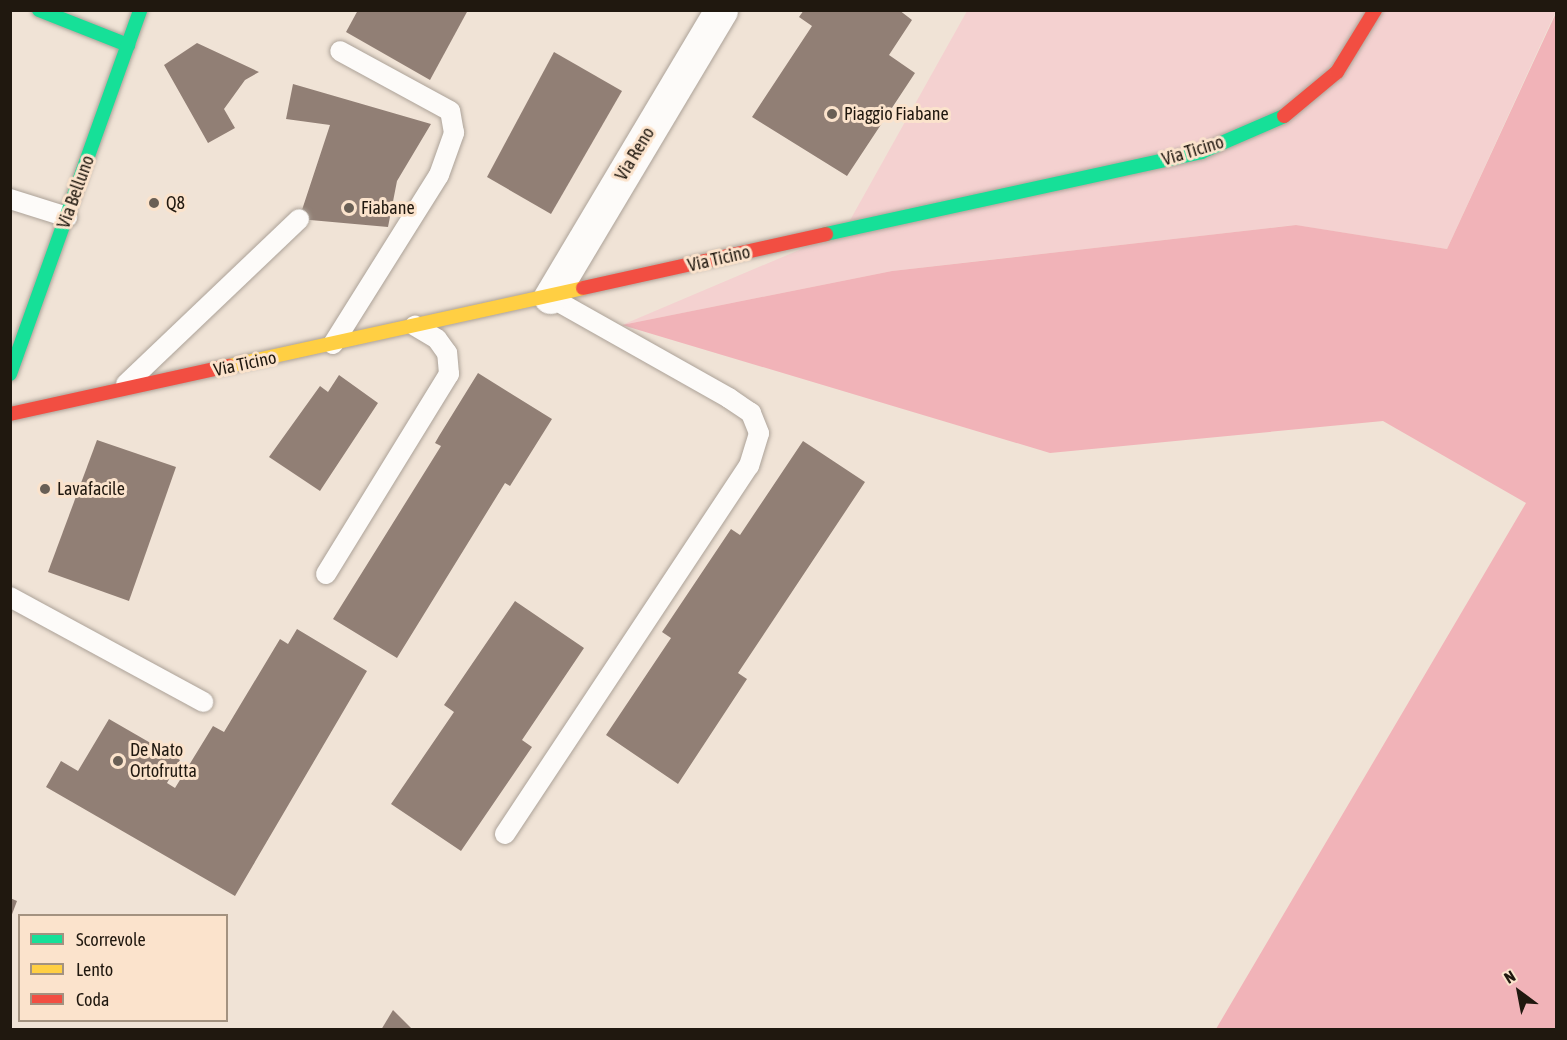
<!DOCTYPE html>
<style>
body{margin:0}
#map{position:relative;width:1567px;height:1040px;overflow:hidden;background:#f0e3d6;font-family:"Asap Condensed",sans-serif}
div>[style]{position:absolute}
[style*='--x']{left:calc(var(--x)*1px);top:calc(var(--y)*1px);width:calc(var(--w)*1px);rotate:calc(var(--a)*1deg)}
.green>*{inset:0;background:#f4d1d0}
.forest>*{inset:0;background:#f1b3b8}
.building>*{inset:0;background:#917f75}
.roads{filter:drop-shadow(0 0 2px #aca298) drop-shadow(0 0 2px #aca298)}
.lane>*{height:20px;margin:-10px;padding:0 10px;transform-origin:10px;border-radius:10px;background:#fdfbf9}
.street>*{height:33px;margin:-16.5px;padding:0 16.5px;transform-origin:16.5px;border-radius:16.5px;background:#fdfbf9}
.fast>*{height:14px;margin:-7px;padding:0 7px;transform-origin:7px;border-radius:7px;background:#16e098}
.slow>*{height:14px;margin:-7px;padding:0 7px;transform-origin:7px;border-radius:7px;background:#ffcf43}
.jam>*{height:14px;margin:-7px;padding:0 7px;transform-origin:7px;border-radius:7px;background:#f24e42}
.dots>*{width:16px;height:16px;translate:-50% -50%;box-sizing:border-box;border:3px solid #fbe3cc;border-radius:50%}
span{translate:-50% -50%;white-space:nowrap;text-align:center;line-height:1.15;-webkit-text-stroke:6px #fbe3cc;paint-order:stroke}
.poi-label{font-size:18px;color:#20180f}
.left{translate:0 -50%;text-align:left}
.street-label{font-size:18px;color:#20180f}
.frame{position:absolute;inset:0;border:12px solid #20180f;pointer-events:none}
.legend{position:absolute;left:18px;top:914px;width:210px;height:108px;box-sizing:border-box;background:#fbe3cc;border:2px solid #a39280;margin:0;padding:8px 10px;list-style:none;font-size:18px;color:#20180f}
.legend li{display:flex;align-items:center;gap:12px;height:30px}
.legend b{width:30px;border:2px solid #a39280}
.north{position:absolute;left:1489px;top:962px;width:60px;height:60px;-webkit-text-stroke:4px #fbe3cc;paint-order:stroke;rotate:328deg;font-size:16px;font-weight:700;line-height:24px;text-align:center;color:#20180f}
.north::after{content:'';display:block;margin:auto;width:21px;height:27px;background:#20180f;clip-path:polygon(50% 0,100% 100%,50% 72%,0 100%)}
</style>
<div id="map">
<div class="green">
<i style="clip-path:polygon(967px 11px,1556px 11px,1447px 249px,1295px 225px,892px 271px,622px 325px,844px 231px)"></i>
</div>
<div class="forest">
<i style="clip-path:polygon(1556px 13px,1556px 1029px,1216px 1029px,1526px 503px,1383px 421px,1050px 453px,622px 325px,892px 271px,1296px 225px,1447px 249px)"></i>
</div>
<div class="building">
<i style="clip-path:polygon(358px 10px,468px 10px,430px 80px,346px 32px)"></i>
<i style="clip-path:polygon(804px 10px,899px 10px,912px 20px,889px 55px,915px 73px,847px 176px,752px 117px,812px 26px,799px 17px)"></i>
<i style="clip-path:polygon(197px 43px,259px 72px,245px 80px,224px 109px,235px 128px,208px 143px,164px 65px)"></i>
<i style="clip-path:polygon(554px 52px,622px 91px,551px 214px,487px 177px)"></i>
<i style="clip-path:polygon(293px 84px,431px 124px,397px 181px,388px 227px,299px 219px,330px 125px,286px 119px)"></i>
<i style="clip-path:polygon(478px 373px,552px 419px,510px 486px,505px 483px,397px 658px,333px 619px,441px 446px,435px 443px,439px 436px)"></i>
<i style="clip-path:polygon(339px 375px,378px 403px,320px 491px,269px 457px,320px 386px,328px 392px)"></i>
<i style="clip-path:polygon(97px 440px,176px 467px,129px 601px,48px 572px)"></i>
<i style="clip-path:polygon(803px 441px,865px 482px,738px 673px,747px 679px,678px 784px,606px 735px,671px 638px,662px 632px,731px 529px,740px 535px)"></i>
<i style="clip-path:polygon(515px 601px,584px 648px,522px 740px,532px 747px,461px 851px,391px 804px,454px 712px,444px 705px)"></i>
<i style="clip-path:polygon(297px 629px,367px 671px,235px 896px,46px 787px,61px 761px,78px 771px,109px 719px,180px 760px,167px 783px,175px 788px,213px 726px,224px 732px,280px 639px,288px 644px)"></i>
<i style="clip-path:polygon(10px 898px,17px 901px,11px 917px,10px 917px)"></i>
<i style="clip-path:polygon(393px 1010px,413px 1030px,381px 1030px)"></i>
</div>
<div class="roads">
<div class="lane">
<i style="--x:10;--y:199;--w:60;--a:17.5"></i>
<i style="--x:333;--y:344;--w:199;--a:-57.9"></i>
<i style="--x:439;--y:175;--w:45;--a:-70.3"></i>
<i style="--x:454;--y:133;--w:22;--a:-100"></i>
<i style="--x:450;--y:111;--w:125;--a:-151.4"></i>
<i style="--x:126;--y:384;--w:239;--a:-43.6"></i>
<i style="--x:326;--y:574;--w:235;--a:-58.4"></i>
<i style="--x:449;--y:374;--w:21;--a:-95"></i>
<i style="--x:447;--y:353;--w:17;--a:-126"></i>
<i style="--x:437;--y:339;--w:26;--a:-149"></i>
<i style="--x:10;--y:597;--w:220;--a:28.5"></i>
<i style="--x:505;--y:834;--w:442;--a:-56.5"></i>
<i style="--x:749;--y:466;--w:34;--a:-73"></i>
<i style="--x:759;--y:433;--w:22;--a:-112"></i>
<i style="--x:751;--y:413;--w:27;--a:-146"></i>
<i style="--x:729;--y:398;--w:206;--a:-150.6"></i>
</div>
<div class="street">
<i style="--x:550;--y:297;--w:334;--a:-59.2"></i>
</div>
<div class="fast">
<i style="--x:39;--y:10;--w:96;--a:21.5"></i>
<i style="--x:826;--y:234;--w:384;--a:-12.3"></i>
<i style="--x:1201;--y:152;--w:90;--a:-23.4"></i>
<i style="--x:10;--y:374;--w:387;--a:-70.3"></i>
</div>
<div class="slow">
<i style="--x:229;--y:366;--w:362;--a:-12.4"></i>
</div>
<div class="jam">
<i style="--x:1284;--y:116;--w:69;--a:-39.7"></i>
<i style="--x:1337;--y:72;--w:73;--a:-58.5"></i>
<i style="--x:583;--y:288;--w:249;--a:-12.5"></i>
<i style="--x:10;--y:414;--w:224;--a:-12.4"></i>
</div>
</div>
<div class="dots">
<i style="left:832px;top:114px;background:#695f55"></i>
<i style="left:154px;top:203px;background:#695f55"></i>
<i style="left:349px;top:208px;background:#695f55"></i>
<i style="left:45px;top:489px;background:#695f55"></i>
<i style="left:118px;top:761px;background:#695f55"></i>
</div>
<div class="poi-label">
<span class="left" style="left:844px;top:114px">Piaggio Fiabane</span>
<span class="left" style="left:166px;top:203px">Q8</span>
<span class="left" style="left:361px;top:208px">Fiabane</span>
<span class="left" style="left:57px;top:489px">Lavafacile</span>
<span class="left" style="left:130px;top:761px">De Nato<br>Ortofrutta</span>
</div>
<div class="street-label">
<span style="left:1193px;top:151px;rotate:-17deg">Via Ticino</span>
<span style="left:635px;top:154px;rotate:-59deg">Via Reno</span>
<span style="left:76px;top:192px;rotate:-70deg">Via Belluno</span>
<span style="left:719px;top:259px;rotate:-13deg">Via Ticino</span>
<span style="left:245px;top:364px;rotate:-12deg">Via Ticino</span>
</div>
<div class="frame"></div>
<ul class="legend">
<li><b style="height:8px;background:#16e098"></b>Scorrevole</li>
<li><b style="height:8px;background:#ffcf43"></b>Lento</li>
<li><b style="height:8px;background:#f24e42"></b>Coda</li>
</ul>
<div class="north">N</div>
</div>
